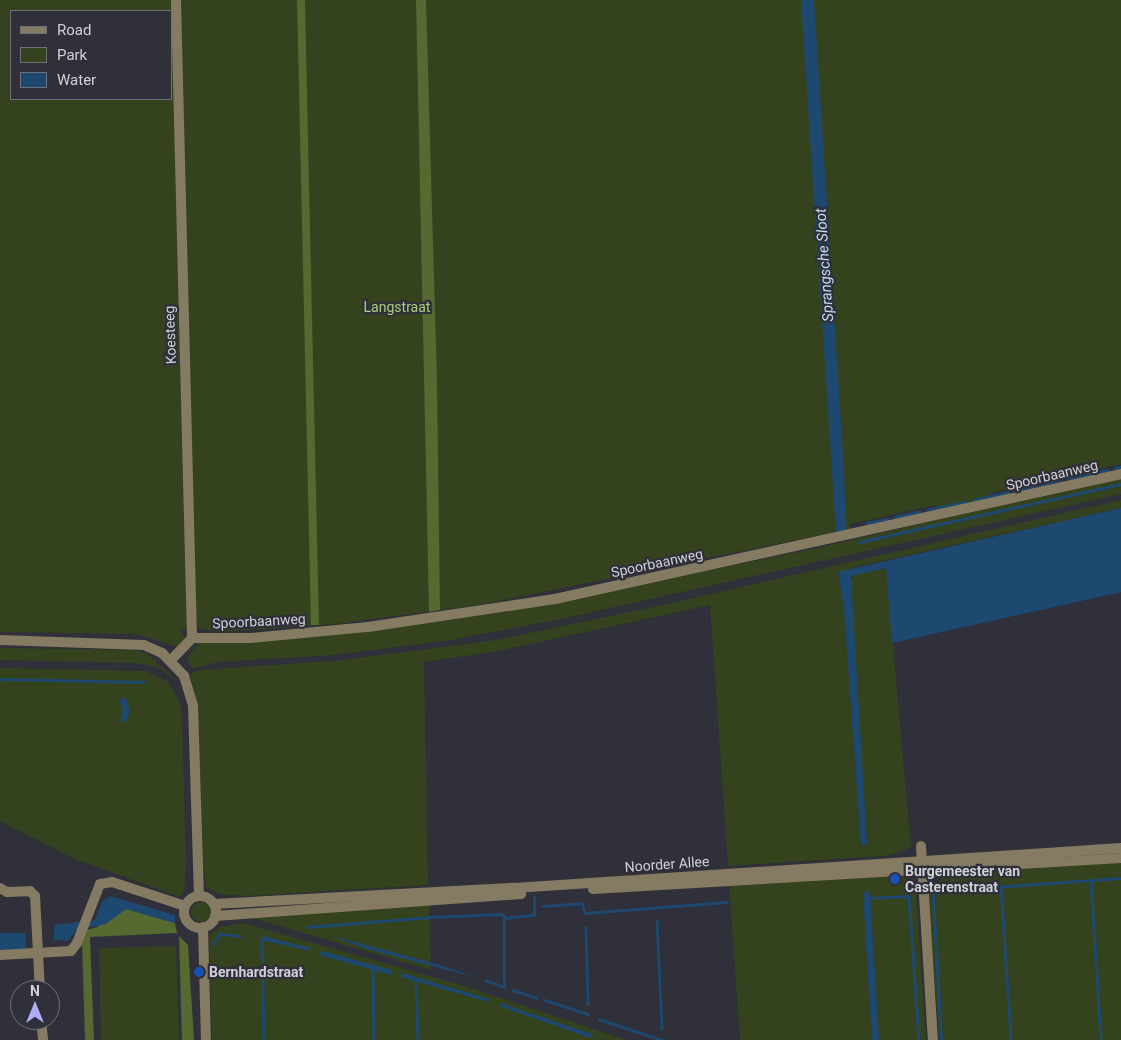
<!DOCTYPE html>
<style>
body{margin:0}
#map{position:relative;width:1121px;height:1040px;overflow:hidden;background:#2f3039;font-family:Roboto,sans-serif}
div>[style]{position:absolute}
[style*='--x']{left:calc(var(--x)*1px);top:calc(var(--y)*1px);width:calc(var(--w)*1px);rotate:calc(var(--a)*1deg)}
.green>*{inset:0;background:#35421e}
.round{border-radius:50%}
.forest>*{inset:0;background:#556931}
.water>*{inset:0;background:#1d4971}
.stream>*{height:2.5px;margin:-1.25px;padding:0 1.25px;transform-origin:1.25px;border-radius:1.25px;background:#1d4971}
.minor>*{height:10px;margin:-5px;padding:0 5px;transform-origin:5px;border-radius:5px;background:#857a62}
.tertiary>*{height:10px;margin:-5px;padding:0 5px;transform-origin:5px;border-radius:5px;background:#857a62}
.tertiary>.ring{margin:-5px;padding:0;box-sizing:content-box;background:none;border:10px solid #857a62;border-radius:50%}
.dots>*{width:14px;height:14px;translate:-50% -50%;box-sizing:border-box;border:2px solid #2f3039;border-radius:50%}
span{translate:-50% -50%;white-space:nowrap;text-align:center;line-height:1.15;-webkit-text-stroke:4.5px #2f3039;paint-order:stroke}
.park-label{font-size:14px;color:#aece7b}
.street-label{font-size:14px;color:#d0d1d7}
.poi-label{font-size:14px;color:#d0d1d7;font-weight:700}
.left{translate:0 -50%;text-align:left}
.water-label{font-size:15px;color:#c2dcf6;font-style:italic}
.legend{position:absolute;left:10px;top:10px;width:162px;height:90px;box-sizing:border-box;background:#2f3039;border:1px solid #6f7078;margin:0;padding:6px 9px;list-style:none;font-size:15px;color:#d0d1d7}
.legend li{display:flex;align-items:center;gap:10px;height:25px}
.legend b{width:25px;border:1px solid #6f7078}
.north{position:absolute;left:10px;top:980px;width:50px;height:50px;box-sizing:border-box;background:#2f3039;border:1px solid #6f7078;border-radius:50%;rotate:0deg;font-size:14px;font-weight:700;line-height:20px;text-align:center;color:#d0d1d7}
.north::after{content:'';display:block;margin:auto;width:18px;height:22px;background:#aeaefa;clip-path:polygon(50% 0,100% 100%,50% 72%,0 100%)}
</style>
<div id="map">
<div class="green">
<i style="clip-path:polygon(evenodd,0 0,1121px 0,1121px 464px,990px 493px,990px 500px,936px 513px,935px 505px,850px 524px,850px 529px,484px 604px,335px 624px,222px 632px,196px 628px,179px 630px,187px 639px,177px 647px,137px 634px,0 632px,0 0,11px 11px,171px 11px,171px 99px,11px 99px,11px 11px)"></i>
<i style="clip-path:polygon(1121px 477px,1121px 494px,561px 619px,451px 640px,334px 655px,218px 662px,192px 669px,187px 658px,201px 640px,284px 639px,690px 574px,808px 550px)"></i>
<i style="clip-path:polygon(1121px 500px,1121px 508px,855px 567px,838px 574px,844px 610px,861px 846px,867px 844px,850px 580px,857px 573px,886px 568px,911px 847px,905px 850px,885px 856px,728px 866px,710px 605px,498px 651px,424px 662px,428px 885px,244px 896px,220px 894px,206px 887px,202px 854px,196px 698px,190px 675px,198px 670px,335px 661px,496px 640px,667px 604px)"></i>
<i style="clip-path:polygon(0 648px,133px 650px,146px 653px,179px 682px,157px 667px,135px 663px,0 660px)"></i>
<i style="clip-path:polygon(0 668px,145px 671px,167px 681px,180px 702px,182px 716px,186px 864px,184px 892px,180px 897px,75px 859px,0 821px)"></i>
<i style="clip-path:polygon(1121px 861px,1121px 1040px,939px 1040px,928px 892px,940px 880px,942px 872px)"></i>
<i style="clip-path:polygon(903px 875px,916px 893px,926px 1040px,879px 1040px,870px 892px,863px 892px,872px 1040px,740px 1040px,729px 885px)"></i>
<i class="round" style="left:191px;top:902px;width:20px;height:20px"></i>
<i style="clip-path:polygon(429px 904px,431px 970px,245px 916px)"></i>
<i style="clip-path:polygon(243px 923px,461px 985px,626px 1040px,212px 1040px,209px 935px,220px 927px)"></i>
<i style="clip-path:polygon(176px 946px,179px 1040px,101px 1040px,99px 948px)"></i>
</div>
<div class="forest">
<i style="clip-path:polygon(297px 0,305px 0,308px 140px,319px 625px,311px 625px)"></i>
<i style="clip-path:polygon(416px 0,426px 0,437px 382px,440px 610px,429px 612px)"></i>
<i style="clip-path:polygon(126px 909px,175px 923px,177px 933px,90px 937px,94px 1040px,85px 1040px,82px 943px,87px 930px,97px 927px)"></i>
<i style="clip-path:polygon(179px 936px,188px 945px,194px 1040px,182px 1040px)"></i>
</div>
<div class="water">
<i style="clip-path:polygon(801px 0,814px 0,844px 471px,846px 530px,836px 532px)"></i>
<i style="clip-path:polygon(1121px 508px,1121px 592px,892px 643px,886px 568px,851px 576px,867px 844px,861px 846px,844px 610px,838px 572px)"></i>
<i style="clip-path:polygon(126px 698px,130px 712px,126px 722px,120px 721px,123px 709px,119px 700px)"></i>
<i style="clip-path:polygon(863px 892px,870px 892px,879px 1040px,872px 1040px)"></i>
<i style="clip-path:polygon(110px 896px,175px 915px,175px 923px,126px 909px,106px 924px,76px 930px,68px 941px,54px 940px,54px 925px,95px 920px,102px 902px)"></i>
<i style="clip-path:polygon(0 933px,26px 933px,26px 949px,0 950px)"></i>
<i style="clip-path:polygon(329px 935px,436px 964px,478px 978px,367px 949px)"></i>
<i style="clip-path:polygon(263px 936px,310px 948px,310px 951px,261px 940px)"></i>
<i style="clip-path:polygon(322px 951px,392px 970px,391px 975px,319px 955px)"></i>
<i style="clip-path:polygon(402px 973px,489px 999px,488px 1002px,401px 977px)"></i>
<i style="clip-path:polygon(500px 1003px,592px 1034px,592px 1035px,590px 1038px,499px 1006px)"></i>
</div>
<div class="stream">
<i style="--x:1115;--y:468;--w:6;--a:-9"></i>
<i style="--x:1069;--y:478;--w:39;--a:-12"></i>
<i style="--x:1019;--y:489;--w:42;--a:-12.4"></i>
<i style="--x:974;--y:500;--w:35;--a:-13"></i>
<i style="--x:927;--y:510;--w:39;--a:-12"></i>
<i style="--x:895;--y:517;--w:25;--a:-12"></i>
<i style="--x:867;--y:523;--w:20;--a:-11"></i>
<i style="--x:859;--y:542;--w:268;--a:-12.5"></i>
<i style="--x:0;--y:679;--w:144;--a:1.2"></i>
<i style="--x:1091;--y:880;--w:160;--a:86.4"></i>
<i style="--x:1001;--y:886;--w:152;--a:86.2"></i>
<i style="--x:868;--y:898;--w:41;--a:-2.8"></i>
<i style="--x:909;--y:896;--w:144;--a:86"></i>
<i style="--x:543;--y:906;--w:39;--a:-4"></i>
<i style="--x:582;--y:903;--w:10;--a:73"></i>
<i style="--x:585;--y:913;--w:142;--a:-4.4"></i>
<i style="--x:657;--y:921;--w:107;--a:87.3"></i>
<i style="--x:307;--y:927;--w:124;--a:-4.6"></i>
<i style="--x:431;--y:917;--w:69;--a:-2.5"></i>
<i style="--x:500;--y:914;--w:5;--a:22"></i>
<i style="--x:586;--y:927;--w:77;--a:88.5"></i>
<i style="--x:262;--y:939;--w:101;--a:88.9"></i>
<i style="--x:213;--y:944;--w:12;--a:-59"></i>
<i style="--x:219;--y:934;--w:21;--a:5"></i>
<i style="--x:373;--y:968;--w:72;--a:89.2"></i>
<i style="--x:416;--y:979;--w:61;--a:88.1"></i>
<i style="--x:486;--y:980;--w:19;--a:21"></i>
<i style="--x:504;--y:987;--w:69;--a:-90"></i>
<i style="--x:504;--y:918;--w:30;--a:-6"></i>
<i style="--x:534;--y:915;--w:18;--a:-90"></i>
<i style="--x:513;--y:990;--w:25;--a:18"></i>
<i style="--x:545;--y:1000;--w:45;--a:18"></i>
<i style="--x:599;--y:1019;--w:66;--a:18.4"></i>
<i style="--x:941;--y:1040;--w:145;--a:-93.2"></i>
<i style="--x:933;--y:895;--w:6;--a:-39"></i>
<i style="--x:938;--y:891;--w:183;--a:-4.1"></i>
</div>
<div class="minor">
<i style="--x:192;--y:638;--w:59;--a:0"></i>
<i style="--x:251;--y:638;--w:118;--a:-5.4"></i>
<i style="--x:368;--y:627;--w:189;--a:-8.5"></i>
<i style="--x:555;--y:599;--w:580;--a:-12.45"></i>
<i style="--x:171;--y:660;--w:30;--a:-46"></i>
<i style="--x:192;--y:638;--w:638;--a:-91.44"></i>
<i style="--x:921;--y:846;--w:194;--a:86.5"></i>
<i style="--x:0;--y:888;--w:8;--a:30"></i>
<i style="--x:7;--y:892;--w:23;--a:-2"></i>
<i style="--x:30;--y:891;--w:7;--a:45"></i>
<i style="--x:35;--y:896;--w:94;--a:87"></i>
<i style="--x:0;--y:955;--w:71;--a:-3.2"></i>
<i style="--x:71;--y:951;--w:10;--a:-53"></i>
<i style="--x:77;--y:943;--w:63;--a:-68.7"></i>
<i style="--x:100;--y:884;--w:12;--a:-9"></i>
<i style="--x:112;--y:882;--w:77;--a:18.2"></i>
<i style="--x:41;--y:1020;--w:20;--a:84"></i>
</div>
<div class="tertiary">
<i style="--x:0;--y:640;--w:144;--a:2"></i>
<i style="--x:144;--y:645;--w:20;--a:24"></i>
<i style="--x:162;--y:653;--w:32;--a:46"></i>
<i style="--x:184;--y:676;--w:31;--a:73"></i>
<i style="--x:193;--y:706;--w:190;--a:88.2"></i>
<i style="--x:593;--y:889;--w:529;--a:-3.36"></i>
<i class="ring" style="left:184px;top:896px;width:22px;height:22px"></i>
<i style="--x:214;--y:904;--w:300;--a:-3.1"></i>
<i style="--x:514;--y:888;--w:608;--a:-3.77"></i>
<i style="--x:215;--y:916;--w:307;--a:-4.1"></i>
<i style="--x:203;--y:927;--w:113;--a:88.5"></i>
</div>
<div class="dots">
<i style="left:895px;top:879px;background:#1a4fb4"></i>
<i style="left:199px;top:972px;background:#1a4fb4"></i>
</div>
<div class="park-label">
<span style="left:397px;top:307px">Langstraat</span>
</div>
<div class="street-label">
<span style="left:170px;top:335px;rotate:-92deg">Koesteeg</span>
<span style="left:1052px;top:475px;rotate:-13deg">Spoorbaanweg</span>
<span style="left:657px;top:563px;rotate:-12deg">Spoorbaanweg</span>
<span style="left:259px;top:621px;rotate:-3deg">Spoorbaanweg</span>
<span style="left:667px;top:864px;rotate:-4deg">Noorder Allee</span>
</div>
<div class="poi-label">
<span class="left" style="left:905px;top:879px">Burgemeester van<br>Casterenstraat</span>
<span class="left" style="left:209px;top:972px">Bernhardstraat</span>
</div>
<div class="water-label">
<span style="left:825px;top:265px;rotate:-94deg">Sprangsche Sloot</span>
</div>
<ul class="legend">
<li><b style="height:6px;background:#857a62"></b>Road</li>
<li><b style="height:14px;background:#35421e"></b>Park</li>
<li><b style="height:14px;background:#1d4971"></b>Water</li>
</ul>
<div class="north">N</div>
</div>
